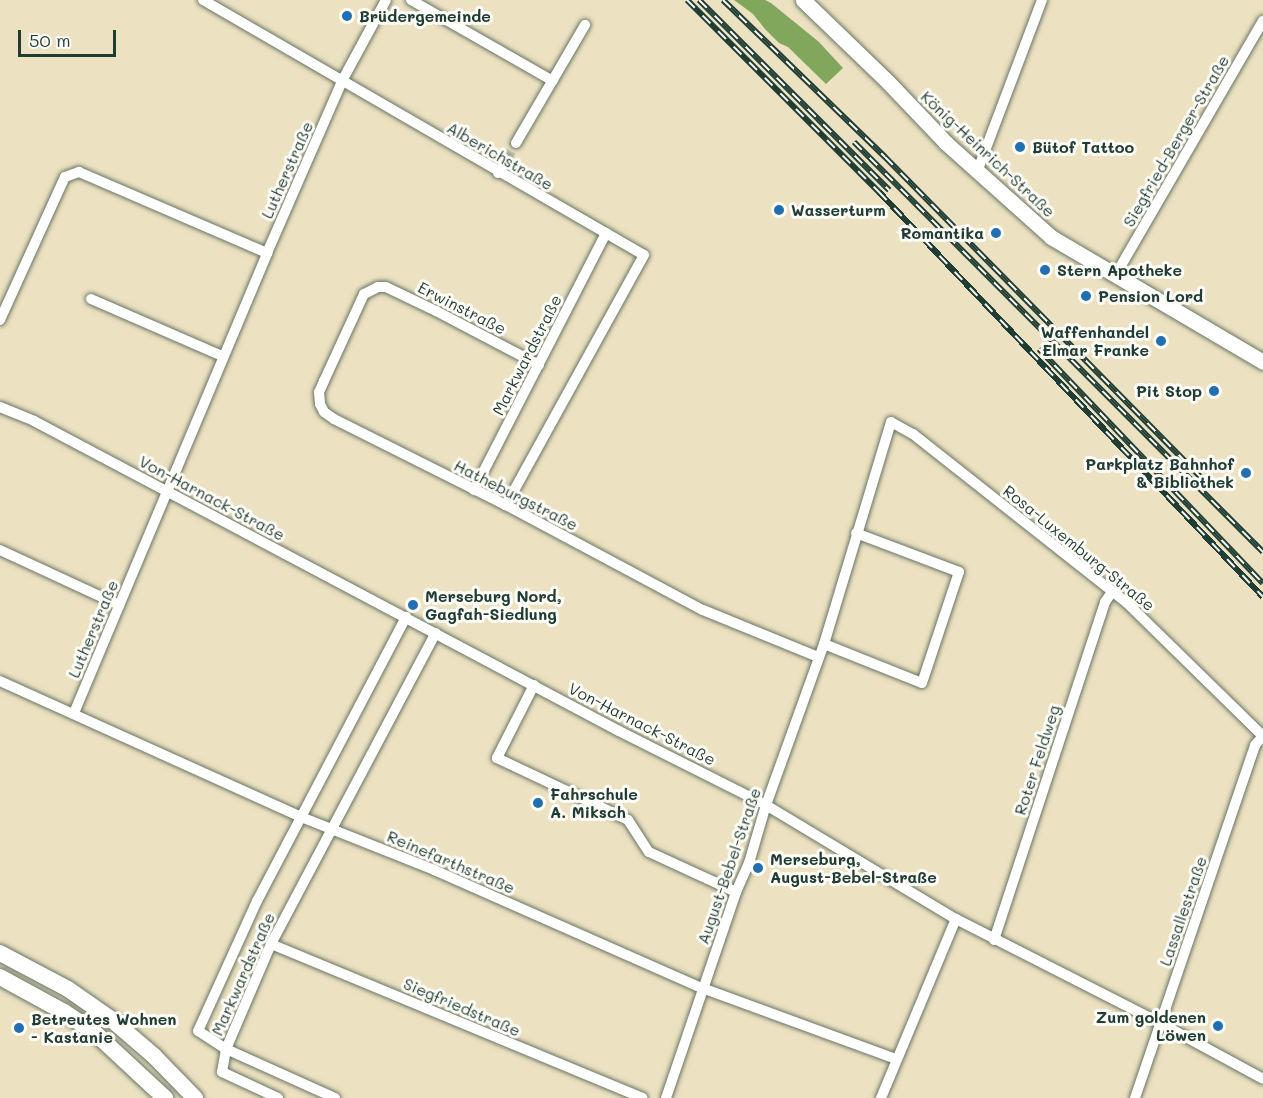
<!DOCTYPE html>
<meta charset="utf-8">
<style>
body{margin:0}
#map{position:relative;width:1263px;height:1098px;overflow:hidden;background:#ece1c0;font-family:Mali,sans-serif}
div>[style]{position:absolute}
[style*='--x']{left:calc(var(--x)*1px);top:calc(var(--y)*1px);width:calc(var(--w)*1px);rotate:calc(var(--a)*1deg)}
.forest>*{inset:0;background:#81a75d}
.minor-tunnel>*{height:10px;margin-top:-5px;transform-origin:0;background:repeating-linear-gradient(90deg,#c3c0a4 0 10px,transparent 0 15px)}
.roads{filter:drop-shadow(0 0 2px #677665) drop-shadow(0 0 2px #677665)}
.minor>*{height:10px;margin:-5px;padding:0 5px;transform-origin:5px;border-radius:5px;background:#fff}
.secondary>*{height:15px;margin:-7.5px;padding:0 7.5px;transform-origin:7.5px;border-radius:7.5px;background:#fff}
.primary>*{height:16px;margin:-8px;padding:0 8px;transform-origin:8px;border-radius:8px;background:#fff}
.rail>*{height:6px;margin-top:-3px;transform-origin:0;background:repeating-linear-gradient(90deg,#fdfcf7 0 11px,#1f3d34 0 22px);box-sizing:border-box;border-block:2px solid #1f3d34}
.dots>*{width:16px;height:16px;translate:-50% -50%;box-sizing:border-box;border:3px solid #fdfcf7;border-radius:50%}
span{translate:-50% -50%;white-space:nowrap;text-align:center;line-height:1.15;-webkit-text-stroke:6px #fdfcf7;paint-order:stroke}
.poi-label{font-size:16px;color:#1f3d34;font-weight:700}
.left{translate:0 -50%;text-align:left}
.right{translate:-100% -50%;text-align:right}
.street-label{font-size:16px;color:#1f3d34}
.scale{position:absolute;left:18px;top:30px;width:98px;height:27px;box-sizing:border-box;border:3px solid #1f3d34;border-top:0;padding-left:8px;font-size:18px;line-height:21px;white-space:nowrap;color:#1f3d34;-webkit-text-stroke:4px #fdfcf7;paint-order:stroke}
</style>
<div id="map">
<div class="forest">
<i style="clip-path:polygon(734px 0,765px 0,771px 3px,819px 42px,843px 68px,826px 84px,788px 47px,779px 43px,765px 29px,753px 14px)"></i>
</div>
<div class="minor-tunnel">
<i style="--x:506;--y:160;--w:20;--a:-60"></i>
</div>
<div class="roads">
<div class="minor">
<i style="--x:203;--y:0;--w:509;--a:30.04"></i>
<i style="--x:644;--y:255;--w:286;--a:118.9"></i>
<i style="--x:411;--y:0;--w:163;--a:29.7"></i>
<i style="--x:516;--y:143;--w:137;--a:-59.7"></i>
<i style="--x:977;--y:172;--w:184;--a:-69.3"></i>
<i style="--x:498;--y:173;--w:15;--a:-58"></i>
<i style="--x:1115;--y:276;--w:295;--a:-59.9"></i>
<i style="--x:91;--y:299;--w:143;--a:23.5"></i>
<i style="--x:0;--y:320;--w:157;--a:-65.6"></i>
<i style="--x:65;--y:177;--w:15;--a:-20"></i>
<i style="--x:79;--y:172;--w:205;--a:23.3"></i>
<i style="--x:539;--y:365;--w:116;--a:-152.3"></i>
<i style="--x:436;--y:311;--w:55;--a:-154.4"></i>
<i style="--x:386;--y:287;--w:8;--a:180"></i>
<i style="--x:378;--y:287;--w:16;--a:153"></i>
<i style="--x:364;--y:294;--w:96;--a:114.7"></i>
<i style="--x:324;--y:381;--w:12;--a:114"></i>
<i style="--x:319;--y:392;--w:12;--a:85"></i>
<i style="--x:320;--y:404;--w:9;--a:63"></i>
<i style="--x:324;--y:412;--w:12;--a:35"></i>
<i style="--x:334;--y:419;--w:192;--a:26.6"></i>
<i style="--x:506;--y:505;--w:223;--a:28.1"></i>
<i style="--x:703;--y:610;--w:124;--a:22.2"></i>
<i style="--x:0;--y:407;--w:37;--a:22"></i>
<i style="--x:34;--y:421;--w:662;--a:27.92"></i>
<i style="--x:619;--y:731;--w:165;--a:26.7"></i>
<i style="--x:766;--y:805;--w:222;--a:31"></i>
<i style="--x:956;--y:919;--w:229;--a:27"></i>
<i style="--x:1160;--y:1023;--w:117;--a:28.5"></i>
<i style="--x:474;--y:490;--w:289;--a:-62.8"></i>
<i style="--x:0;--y:550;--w:131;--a:24.8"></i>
<i style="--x:824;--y:644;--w:105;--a:21.7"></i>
<i style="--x:922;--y:683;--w:117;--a:-71.6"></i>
<i style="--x:959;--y:572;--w:110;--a:-159.3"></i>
<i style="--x:0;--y:681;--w:330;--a:24.3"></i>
<i style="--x:301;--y:817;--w:143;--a:21.7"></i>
<i style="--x:434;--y:870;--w:293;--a:23.8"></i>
<i style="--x:702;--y:988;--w:207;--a:20.1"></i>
<i style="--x:534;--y:685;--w:82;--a:116.9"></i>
<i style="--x:497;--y:758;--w:145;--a:25.3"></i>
<i style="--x:628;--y:820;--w:38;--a:57"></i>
<i style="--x:649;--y:852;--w:96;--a:24.7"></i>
<i style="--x:74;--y:713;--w:499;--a:-67.2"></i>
<i style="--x:267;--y:253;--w:188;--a:-66.4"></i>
<i style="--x:342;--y:81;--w:92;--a:-61.5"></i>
<i style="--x:994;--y:940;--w:356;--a:-71.8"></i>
<i style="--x:1105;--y:602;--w:12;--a:-55"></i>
<i style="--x:271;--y:944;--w:402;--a:22.5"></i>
<i style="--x:278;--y:1098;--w:62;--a:-155.1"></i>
<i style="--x:222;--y:1072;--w:23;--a:-80"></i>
<i style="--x:226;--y:1049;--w:114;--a:-66.8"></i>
<i style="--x:271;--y:944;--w:352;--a:-62.1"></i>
<i style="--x:335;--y:1098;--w:120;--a:-155.8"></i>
<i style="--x:226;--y:1049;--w:33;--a:-147"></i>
<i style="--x:198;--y:1031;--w:143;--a:-65.6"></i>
<i style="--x:257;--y:901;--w:321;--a:-62.3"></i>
<i style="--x:666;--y:1098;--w:218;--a:-71.2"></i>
<i style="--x:736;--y:892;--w:32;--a:-66"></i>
<i style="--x:749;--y:863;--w:60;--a:-73.7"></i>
<i style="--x:766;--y:805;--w:171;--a:-70.2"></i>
<i style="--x:824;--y:644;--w:232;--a:-73.2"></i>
<i style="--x:891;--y:422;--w:25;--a:29"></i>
<i style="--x:913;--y:434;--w:273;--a:38.3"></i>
<i style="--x:1127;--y:603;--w:190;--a:44.4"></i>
<i style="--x:881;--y:1098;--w:194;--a:-67.3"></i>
<i style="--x:1135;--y:1098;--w:373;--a:-71.2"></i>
<i style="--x:1255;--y:745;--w:12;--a:-48"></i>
</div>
<div class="secondary">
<i style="--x:803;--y:0;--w:118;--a:44"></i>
<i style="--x:888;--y:82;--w:84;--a:46.4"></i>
<i style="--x:946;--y:143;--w:141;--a:41.8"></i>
<i style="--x:1051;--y:237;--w:246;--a:30.5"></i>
</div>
<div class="primary">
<i style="--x:0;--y:953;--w:77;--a:27.9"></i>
<i style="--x:68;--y:989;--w:52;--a:34.9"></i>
<i style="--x:111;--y:1019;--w:57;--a:40.7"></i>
<i style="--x:154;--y:1056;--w:59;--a:45.7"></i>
<i style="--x:0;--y:977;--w:73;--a:28.7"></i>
<i style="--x:64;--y:1012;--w:37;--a:34"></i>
<i style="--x:95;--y:1033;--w:96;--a:42.9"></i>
</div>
</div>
<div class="rail">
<i style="--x:687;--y:0;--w:272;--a:45"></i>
<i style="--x:879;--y:192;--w:558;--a:46.52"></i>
<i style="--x:699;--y:0;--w:269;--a:45"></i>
<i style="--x:723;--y:0;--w:226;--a:44.1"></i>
<i style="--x:885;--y:157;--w:466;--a:45.4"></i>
<i style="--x:854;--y:142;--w:579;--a:45.07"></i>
<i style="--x:1039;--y:349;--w:324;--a:46.3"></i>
</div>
<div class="dots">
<i style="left:347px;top:16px;background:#1f6fb2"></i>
<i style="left:1020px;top:147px;background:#1f6fb2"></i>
<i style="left:779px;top:210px;background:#1f6fb2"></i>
<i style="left:996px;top:233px;background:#1f6fb2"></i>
<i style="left:1045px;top:270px;background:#1f6fb2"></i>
<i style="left:1086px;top:296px;background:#1f6fb2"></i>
<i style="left:1161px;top:341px;background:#1f6fb2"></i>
<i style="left:1214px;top:391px;background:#1f6fb2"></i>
<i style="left:1246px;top:473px;background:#1f6fb2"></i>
<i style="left:413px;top:605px;background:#1f6fb2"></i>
<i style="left:538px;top:803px;background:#1f6fb2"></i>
<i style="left:758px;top:868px;background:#1f6fb2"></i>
<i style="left:1218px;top:1026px;background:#1f6fb2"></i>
<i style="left:19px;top:1028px;background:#1f6fb2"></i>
</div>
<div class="poi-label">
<span class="left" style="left:359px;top:16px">Brüdergemeinde</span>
<span class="left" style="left:1032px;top:147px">Bütof Tattoo</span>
<span class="left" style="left:791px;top:210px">Wasserturm</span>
<span class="right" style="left:984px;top:233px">Romantika</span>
<span class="left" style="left:1057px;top:270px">Stern Apotheke</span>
<span class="left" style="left:1098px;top:296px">Pension Lord</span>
<span class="right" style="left:1149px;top:341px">Waffenhandel<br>Elmar Franke</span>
<span class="right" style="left:1202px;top:391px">Pit Stop</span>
<span class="right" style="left:1234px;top:473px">Parkplatz Bahnhof<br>&amp; Bibliothek</span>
<span class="left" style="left:425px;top:605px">Merseburg Nord,<br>Gagfah-Siedlung</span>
<span class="left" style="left:550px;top:803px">Fahrschule<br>A. Miksch</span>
<span class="left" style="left:770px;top:868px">Merseburg,<br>August-Bebel-Straße</span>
<span class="right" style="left:1206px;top:1026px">Zum goldenen<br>Löwen</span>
<span class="left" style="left:31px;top:1028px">Betreutes Wohnen<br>- Kastanie</span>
</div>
<div class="street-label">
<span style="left:1176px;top:141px;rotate:-60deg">Siegfried-Berger-Straße</span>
<span style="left:988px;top:154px;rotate:43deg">König-Heinrich-Straße</span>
<span style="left:500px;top:156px;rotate:30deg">Alberichstraße</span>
<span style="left:287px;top:170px;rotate:-66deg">Lutherstraße</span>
<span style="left:462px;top:308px;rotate:27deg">Erwinstraße</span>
<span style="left:527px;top:355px;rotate:-63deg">Markwardstraße</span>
<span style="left:516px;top:495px;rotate:27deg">Hatheburgstraße</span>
<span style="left:212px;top:498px;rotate:28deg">Von-Harnack-Straße</span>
<span style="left:1079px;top:548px;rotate:39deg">Rosa-Luxemburg-Straße</span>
<span style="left:93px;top:629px;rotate:-67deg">Lutherstraße</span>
<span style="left:642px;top:724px;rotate:27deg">Von-Harnack-Straße</span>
<span style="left:1037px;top:760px;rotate:-72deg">Roter Feldweg</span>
<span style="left:451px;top:862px;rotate:23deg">Reinefarthstraße</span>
<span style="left:729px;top:866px;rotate:-71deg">August-Bebel-Straße</span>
<span style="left:1183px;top:911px;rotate:-71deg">Lassallestraße</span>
<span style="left:243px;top:974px;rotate:-66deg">Markwardstraße</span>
<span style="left:462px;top:1007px;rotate:23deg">Siegfriedstraße</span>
</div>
<div class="scale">50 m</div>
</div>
